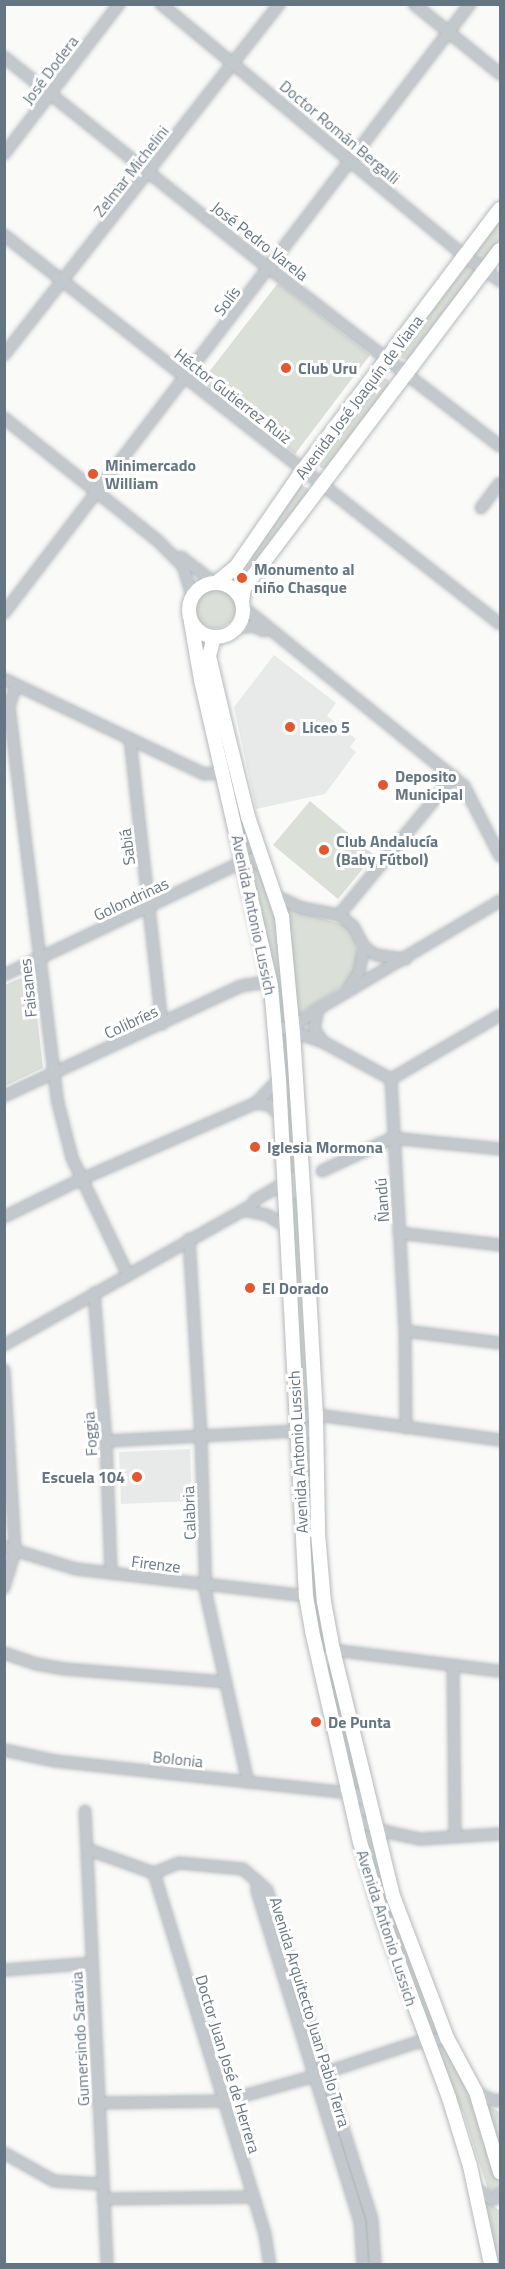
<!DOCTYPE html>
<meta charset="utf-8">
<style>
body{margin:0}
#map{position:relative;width:505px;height:2269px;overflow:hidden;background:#fafaf8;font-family:"Titillium Web",sans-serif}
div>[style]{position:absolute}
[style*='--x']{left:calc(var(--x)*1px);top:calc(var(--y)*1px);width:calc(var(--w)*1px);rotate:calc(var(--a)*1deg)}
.built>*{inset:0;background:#e8e9e9}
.green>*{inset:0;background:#dadfd7}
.round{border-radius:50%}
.roads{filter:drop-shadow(0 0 2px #b5babe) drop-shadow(0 0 2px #b5babe)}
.minor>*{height:10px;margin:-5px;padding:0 5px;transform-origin:5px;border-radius:5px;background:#c3c8cc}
.major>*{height:14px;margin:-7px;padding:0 7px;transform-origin:7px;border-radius:7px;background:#fff}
.major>.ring{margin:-7px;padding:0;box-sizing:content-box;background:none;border:14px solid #fff;border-radius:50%}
.dots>*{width:16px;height:16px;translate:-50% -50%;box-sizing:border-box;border:3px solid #fff;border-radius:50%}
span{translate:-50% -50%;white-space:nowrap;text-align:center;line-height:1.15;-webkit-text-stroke:6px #fff;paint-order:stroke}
.street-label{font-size:16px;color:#657683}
.poi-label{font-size:16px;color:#657683;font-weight:700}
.left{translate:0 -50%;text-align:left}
.right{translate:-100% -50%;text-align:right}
.frame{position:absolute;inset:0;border:6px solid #657683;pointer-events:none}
</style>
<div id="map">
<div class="built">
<i style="clip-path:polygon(274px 655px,336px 703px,327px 716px,356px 739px,350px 747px,356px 752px,325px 794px,256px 809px,234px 707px)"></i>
<i style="clip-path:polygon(190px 1449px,192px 1501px,121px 1504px,119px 1452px)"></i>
</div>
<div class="green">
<i style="clip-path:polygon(500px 216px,500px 239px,482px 262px,471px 254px)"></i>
<i style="clip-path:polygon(465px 262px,478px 269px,409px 360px,402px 359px,399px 351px)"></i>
<i style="clip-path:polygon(278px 283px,370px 355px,295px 454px,202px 381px)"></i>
<i style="clip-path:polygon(382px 377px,389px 380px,390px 387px,326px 469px,321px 468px,317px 461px)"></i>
<i style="clip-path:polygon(299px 485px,308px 488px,308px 495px,239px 586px,230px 578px)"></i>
<i class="round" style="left:194px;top:586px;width:42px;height:42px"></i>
<i style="clip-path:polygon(200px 637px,207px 640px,258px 858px,247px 855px,205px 680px)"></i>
<i style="clip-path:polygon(310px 801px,374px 855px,338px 899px,273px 845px)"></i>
<i style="clip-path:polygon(255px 864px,277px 914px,285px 1023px,282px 1022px,249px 865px)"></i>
<i style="clip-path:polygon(285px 907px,347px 926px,355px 938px,358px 954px,355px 969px,348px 983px,298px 1015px)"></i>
<i style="clip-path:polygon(32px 973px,43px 1068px,5px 1086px,5px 985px)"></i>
<i style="clip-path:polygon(280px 1030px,287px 1035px,297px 1173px,288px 1174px)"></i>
<i style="clip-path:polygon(298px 1195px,311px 1411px,300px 1413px,292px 1198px)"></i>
<i style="clip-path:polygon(311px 1435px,328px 1645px,322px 1656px,312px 1593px,302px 1436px)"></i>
<i style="clip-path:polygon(331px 1657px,363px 1793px,353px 1786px,325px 1668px)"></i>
<i style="clip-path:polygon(363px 1827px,372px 1833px,439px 2032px,437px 2035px,431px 2036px,398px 1950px)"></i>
<i style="clip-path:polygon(441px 2045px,446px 2048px,478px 2110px,500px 2187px,494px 2192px,488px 2190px,463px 2112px,450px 2089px,435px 2046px)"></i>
<i style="clip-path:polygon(486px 2105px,500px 2112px,500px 2153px)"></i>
<i style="clip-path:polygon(484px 2199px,500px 2211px,500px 2264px,495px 2264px)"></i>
</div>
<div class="roads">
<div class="minor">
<i style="--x:161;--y:4;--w:395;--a:39.7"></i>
<i style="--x:465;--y:256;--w:43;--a:35.5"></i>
<i style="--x:414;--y:4;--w:111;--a:39.1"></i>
<i style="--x:4;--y:57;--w:340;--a:38.6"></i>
<i style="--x:270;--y:269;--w:290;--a:37.6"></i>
<i style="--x:4;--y:154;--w:189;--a:-52.5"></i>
<i style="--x:4;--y:235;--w:630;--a:38.11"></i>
<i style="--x:4;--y:355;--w:446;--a:-51.9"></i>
<i style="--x:4;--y:418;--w:196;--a:38.6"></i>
<i style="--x:157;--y:540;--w:37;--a:45"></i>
<i style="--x:183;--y:566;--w:31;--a:73"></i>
<i style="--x:481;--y:508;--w:31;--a:-53"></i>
<i style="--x:181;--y:557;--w:43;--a:37.4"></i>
<i style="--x:243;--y:607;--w:284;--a:39"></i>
<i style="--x:464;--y:786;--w:79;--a:62.8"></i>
<i style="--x:4;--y:613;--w:767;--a:-52.58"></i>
<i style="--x:237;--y:628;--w:16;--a:-7"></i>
<i style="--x:253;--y:626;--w:12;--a:24"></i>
<i style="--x:4;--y:679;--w:221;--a:25.4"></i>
<i style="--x:204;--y:774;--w:17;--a:-3"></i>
<i style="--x:16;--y:685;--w:22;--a:108"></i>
<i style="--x:9;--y:706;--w:396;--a:83"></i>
<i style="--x:57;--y:1099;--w:61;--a:75.7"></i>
<i style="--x:72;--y:1158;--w:130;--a:64.4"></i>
<i style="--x:130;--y:739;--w:287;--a:83.6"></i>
<i style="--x:276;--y:896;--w:29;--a:25"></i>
<i style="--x:302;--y:908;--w:38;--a:11"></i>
<i style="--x:339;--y:915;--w:18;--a:38"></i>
<i style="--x:353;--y:926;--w:24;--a:62"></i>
<i style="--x:364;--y:947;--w:25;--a:101"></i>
<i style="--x:359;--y:972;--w:22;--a:122"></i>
<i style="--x:339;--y:915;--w:180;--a:-50.4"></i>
<i style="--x:364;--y:947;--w:14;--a:34"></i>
<i style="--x:376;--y:955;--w:30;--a:8"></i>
<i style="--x:4;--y:975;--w:266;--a:-25.4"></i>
<i style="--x:244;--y:861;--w:8;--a:-14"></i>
<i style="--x:252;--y:859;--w:17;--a:40"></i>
<i style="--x:318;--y:1009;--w:20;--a:101"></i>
<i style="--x:314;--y:1029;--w:16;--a:55"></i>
<i style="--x:274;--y:1025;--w:52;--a:19.1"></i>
<i style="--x:323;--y:1042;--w:77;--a:28.6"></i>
<i style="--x:391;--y:1079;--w:252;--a:86.8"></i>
<i style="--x:405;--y:1331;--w:97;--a:89.4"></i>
<i style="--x:293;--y:1033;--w:14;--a:-56"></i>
<i style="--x:301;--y:1021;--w:21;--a:-35"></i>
<i style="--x:318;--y:1009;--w:212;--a:-30.7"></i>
<i style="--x:391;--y:1079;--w:126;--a:-30.4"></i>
<i style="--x:4;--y:1096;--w:261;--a:-24.9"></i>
<i style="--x:241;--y:986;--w:19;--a:-9"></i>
<i style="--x:260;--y:983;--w:11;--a:15"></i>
<i style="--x:256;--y:1103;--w:13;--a:9"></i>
<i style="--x:269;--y:1105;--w:15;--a:42"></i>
<i style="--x:322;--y:1171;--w:77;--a:-25.2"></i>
<i style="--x:392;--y:1138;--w:109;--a:5.8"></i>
<i style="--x:243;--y:1210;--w:25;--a:12"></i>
<i style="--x:267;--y:1215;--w:22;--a:32"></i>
<i style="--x:4;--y:1217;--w:87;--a:-26"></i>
<i style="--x:82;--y:1179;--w:190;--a:-23.6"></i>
<i style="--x:256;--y:1103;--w:33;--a:-46"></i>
<i style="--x:399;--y:1233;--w:102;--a:6.8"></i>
<i style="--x:189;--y:1239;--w:198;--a:86.5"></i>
<i style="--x:201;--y:1437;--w:157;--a:88.2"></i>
<i style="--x:206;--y:1594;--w:193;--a:77.4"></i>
<i style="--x:94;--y:1293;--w:148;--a:85.4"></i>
<i style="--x:106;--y:1441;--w:132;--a:87.8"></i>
<i style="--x:405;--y:1331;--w:96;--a:7.2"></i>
<i style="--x:4;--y:1345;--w:283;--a:-29.4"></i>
<i style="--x:251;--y:1206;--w:7;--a:-56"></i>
<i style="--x:255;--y:1200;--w:32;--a:-30"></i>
<i style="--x:4;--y:1370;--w:181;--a:86.5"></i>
<i style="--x:15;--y:1551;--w:39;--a:107"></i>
<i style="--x:296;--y:1421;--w:16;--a:-27"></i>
<i style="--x:310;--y:1414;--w:192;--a:7.8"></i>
<i style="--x:106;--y:1441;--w:191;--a:-3"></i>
<i style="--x:297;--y:1431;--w:6;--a:18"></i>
<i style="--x:303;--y:1433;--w:13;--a:-13"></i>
<i style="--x:4;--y:1547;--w:75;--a:17"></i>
<i style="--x:76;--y:1569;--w:232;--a:6.7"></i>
<i style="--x:4;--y:1653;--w:34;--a:19"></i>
<i style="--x:36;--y:1664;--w:29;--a:10"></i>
<i style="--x:65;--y:1669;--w:161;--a:4.6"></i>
<i style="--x:453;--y:1665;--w:170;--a:89.3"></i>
<i style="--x:320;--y:1667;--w:21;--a:-53"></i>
<i style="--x:333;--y:1650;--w:168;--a:7.2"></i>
<i style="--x:4;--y:1750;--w:52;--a:12.2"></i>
<i style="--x:55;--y:1761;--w:295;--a:6.2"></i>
<i style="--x:348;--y:1793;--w:9;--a:6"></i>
<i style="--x:357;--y:1794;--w:17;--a:40"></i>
<i style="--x:85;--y:1811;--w:454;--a:87.2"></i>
<i style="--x:353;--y:1816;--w:13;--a:32"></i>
<i style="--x:364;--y:1823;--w:25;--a:21"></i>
<i style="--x:387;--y:1832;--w:35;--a:12"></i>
<i style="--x:421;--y:1839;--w:79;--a:-3.6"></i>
<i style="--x:87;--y:1849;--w:71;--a:19.7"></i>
<i style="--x:154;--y:1873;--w:27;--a:-22"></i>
<i style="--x:179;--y:1863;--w:64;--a:5.4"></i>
<i style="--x:243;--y:1869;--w:32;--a:41"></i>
<i style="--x:267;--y:1890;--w:345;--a:72.3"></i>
<i style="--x:372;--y:2219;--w:45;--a:86.2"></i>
<i style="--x:154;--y:1873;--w:378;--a:72.9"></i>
<i style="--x:265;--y:2234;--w:30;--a:81"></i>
<i style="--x:257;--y:1881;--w:10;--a:90"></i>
<i style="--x:257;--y:1891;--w:346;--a:72.7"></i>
<i style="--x:360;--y:2221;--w:43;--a:86"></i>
<i style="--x:4;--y:1970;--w:88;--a:-4.5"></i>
<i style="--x:476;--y:2092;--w:20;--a:27"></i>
<i style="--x:494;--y:2101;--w:6;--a:-9"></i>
<i style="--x:98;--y:2103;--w:127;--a:-0.9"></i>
<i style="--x:225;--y:2101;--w:93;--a:-15.5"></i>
<i style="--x:315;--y:2076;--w:105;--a:-18.3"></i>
<i style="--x:415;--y:2043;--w:32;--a:-9"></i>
<i style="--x:4;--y:2153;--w:57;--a:29.2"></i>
<i style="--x:54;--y:2181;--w:48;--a:3.6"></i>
<i style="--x:477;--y:2189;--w:19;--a:35"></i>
<i style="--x:493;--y:2200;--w:9;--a:-41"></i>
<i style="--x:103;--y:2199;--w:150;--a:-0.8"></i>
</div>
<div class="major">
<i class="ring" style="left:189px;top:583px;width:40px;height:40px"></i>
<i style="--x:216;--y:583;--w:26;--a:-39"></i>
<i style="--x:236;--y:567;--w:118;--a:-55.4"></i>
<i style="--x:303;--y:470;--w:327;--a:-53"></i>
<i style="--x:242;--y:602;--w:14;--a:-82"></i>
<i style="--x:244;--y:588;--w:424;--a:-52.9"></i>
<i style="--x:191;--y:622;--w:59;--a:80.2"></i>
<i style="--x:201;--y:680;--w:314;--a:77.1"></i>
<i style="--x:271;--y:986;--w:93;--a:85.1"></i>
<i style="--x:279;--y:1079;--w:518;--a:87.01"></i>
<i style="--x:306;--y:1596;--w:36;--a:80"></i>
<i style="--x:312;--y:1631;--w:216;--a:77.2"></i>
<i style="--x:360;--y:1842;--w:84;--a:73.5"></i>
<i style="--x:384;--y:1923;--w:187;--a:69.6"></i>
<i style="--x:449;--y:2098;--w:71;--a:72.8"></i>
<i style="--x:470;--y:2166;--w:100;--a:77.9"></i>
<i style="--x:214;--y:637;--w:20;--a:105"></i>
<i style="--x:209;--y:656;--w:70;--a:76.8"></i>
<i style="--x:225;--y:724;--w:96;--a:76.1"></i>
<i style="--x:248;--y:817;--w:106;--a:71.2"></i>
<i style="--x:282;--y:917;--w:117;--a:84.6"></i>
<i style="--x:293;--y:1033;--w:169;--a:86.3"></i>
<i style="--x:304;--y:1202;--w:214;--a:86.8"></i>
<i style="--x:316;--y:1416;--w:118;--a:89"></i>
<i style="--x:318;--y:1534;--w:68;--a:85"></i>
<i style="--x:324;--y:1602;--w:49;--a:79.4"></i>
<i style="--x:333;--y:1650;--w:253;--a:76.3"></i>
<i style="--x:393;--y:1896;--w:152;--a:69.2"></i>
<i style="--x:447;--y:2038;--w:61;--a:61.8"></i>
<i style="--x:476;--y:2092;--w:84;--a:73.3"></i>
</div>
</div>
<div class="dots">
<i style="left:286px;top:368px;background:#e4572e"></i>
<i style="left:93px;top:474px;background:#e4572e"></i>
<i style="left:242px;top:578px;background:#e4572e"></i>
<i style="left:290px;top:727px;background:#e4572e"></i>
<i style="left:383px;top:785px;background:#e4572e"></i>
<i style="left:324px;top:850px;background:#e4572e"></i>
<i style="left:255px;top:1147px;background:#e4572e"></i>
<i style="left:250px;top:1288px;background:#e4572e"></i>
<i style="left:137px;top:1477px;background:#e4572e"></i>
<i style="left:316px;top:1722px;background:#e4572e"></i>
</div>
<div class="street-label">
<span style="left:50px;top:70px;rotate:-53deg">José Dodera</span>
<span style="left:340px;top:132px;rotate:40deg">Doctor Román Bergalli</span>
<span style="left:131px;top:171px;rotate:-52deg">Zelmar Michelini</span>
<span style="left:260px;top:241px;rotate:38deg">José Pedro Varela</span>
<span style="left:227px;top:301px;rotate:-53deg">Solís</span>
<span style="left:233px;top:396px;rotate:38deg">Héctor Gutierrez Ruiz</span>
<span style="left:359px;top:397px;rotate:-53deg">Avenida José Joaquín de Viana</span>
<span style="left:127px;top:847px;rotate:-97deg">Sabiá</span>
<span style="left:131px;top:899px;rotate:-25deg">Golondrinas</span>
<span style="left:254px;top:915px;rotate:78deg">Avenida Antonio Lussich</span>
<span style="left:28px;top:988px;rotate:-96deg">Faisanes</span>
<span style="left:131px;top:1022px;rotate:-25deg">Colibríes</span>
<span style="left:382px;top:1200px;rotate:-94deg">Ñandú</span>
<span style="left:90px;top:1434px;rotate:-94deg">Foggia</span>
<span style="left:298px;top:1452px;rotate:-93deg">Avenida Antonio Lussich</span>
<span style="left:189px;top:1513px;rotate:-92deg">Calabria</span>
<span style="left:156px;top:1564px;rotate:7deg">Firenze</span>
<span style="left:178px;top:1759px;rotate:6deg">Bolonia</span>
<span style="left:387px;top:1928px;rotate:72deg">Avenida Antonio Lussich</span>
<span style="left:310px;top:2012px;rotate:73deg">Avenida Arquitecto Juan Pablo Terra</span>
<span style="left:80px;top:2039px;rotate:-93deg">Gumersindo Saravia</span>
<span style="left:228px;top:2064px;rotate:73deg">Doctor Juan José de Herrera</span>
</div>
<div class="poi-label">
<span class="left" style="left:298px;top:368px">Club Uru</span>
<span class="left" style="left:105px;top:474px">Minimercado<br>William</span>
<span class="left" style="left:254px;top:578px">Monumento al<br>niño Chasque</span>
<span class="left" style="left:302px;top:727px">Liceo 5</span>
<span class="left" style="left:395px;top:785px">Deposito<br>Municipal</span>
<span class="left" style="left:336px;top:850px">Club Andalucía<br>(Baby Fútbol)</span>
<span class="left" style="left:267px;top:1147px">Iglesia Mormona</span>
<span class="left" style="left:262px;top:1288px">El Dorado</span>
<span class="right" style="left:125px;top:1477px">Escuela 104</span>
<span class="left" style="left:328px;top:1722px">De Punta</span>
</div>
<div class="frame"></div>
</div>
